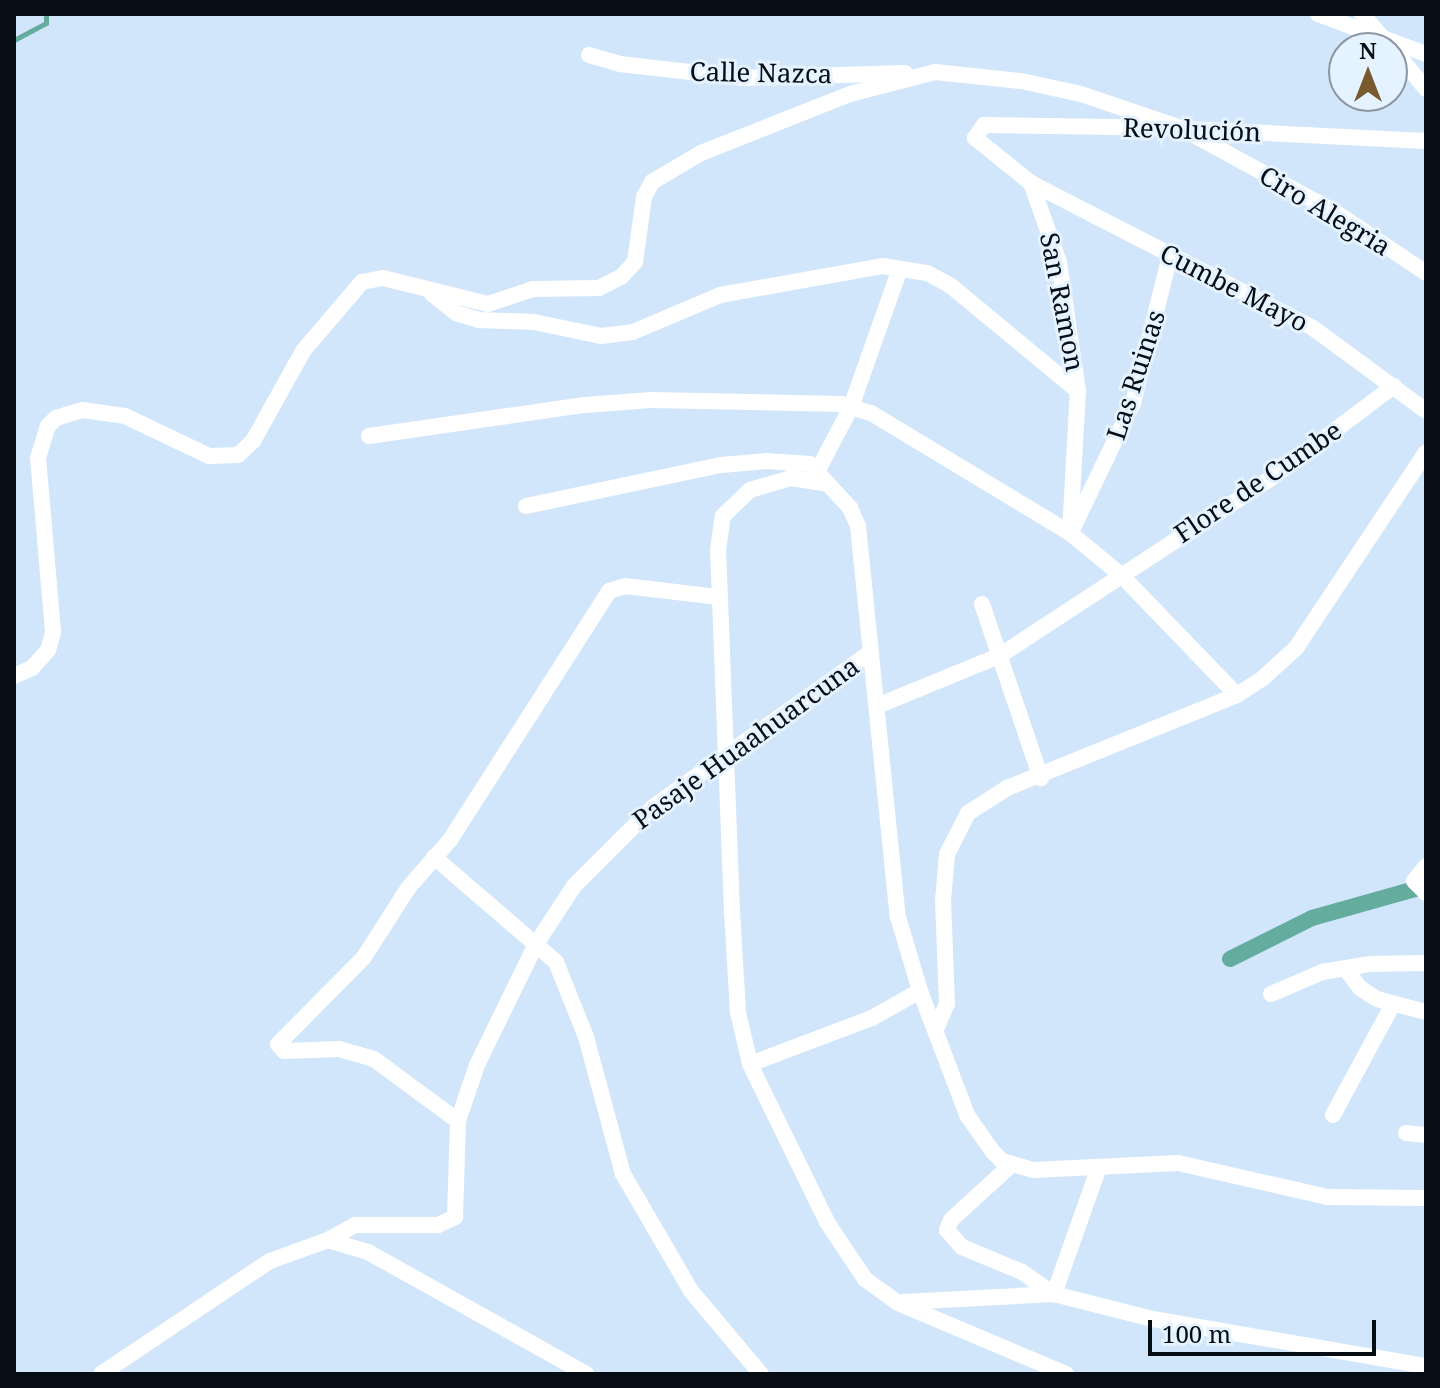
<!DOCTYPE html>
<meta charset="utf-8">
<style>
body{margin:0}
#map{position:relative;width:1440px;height:1388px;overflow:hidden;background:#d1e6fb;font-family:"Noto Serif",serif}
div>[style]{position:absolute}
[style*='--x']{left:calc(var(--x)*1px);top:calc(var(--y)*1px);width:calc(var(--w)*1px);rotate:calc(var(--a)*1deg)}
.stream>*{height:5px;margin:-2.5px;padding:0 2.5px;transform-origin:2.5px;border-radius:2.5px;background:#64ac9d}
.canal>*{height:16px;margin:-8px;padding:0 8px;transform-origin:8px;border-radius:8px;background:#64ac9d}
.minor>*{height:16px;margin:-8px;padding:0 8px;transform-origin:8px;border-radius:8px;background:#fff}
span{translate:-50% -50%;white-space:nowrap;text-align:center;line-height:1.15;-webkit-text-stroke:6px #e5f2ff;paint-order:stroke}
.street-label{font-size:26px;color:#060d14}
.frame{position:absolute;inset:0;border:16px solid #060d14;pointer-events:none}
.north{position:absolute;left:1328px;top:32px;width:80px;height:80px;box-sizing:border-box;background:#e5f2ff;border:2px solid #8c96a1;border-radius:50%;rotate:0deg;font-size:22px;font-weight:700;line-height:32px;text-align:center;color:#060d14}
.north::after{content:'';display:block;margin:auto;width:28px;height:36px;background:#785a2e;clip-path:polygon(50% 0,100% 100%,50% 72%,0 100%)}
.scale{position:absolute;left:1148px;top:1320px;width:228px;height:36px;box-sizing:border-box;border:4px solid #060d14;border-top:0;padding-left:10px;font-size:24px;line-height:28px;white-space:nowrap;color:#060d14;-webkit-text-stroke:6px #e5f2ff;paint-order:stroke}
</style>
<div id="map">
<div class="stream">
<i style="--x:14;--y:40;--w:36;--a:-28"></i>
<i style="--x:46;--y:23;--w:9;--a:-90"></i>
</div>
<div class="canal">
<i style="--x:1230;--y:959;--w:92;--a:-26.6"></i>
<i style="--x:1312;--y:918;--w:118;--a:-15.7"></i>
</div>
<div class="minor">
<i style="--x:1318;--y:14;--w:115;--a:20.3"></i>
<i style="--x:1362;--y:14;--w:32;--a:49"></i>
<i style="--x:1392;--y:48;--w:53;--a:50.3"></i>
<i style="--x:589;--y:55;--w:32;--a:16"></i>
<i style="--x:620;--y:64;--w:123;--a:6.5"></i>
<i style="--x:742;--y:78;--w:163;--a:-1.8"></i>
<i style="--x:1188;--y:129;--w:238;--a:2.9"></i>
<i style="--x:1031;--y:183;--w:317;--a:27.2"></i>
<i style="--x:1313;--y:328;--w:140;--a:36.3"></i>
<i style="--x:432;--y:294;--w:31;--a:38"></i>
<i style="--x:456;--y:313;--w:24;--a:17"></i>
<i style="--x:479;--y:320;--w:55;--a:2.1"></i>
<i style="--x:534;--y:322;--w:68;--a:11.8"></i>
<i style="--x:601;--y:336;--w:32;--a:-7"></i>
<i style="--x:633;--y:332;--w:95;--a:-23"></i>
<i style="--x:720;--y:295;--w:166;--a:-10.1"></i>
<i style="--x:883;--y:266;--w:45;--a:9"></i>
<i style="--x:927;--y:273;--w:27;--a:28"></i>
<i style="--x:951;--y:286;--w:165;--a:39.6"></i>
<i style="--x:369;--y:436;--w:218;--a:-8.2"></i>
<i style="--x:585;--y:405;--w:66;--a:-4.3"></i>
<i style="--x:651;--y:400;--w:190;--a:1.2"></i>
<i style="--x:841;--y:404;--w:31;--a:17"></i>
<i style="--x:871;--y:413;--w:232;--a:31.1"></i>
<i style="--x:1070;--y:533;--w:66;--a:39.5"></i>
<i style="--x:1121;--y:575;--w:167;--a:46"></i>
<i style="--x:819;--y:468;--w:69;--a:-62.3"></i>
<i style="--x:851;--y:407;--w:146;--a:-70.5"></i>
<i style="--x:526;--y:506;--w:199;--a:-11.9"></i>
<i style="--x:721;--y:465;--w:45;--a:-5.1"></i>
<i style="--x:766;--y:461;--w:44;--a:3.9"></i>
<i style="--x:810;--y:464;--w:27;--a:48"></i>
<i style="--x:1073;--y:528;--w:139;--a:-64.4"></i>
<i style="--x:1133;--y:403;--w:152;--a:-75.9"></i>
<i style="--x:1070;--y:533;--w:142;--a:-86.8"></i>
<i style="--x:1078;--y:391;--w:130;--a:-98.4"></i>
<i style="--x:1059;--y:262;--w:84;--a:-109.5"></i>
<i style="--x:1031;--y:183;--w:72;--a:-141.2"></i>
<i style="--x:975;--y:138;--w:16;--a:-55"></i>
<i style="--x:984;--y:125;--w:181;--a:0.9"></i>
<i style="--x:982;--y:604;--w:184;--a:71.3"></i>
<i style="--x:14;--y:676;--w:20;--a:-24"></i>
<i style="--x:32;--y:668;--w:24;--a:-48"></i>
<i style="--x:48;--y:650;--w:19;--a:-74"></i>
<i style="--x:53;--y:632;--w:175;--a:-94.9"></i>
<i style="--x:38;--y:458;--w:34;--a:-73"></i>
<i style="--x:48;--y:426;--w:11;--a:-45"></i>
<i style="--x:56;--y:418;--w:27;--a:-17"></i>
<i style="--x:82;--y:410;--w:43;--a:7.9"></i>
<i style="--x:125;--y:416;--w:93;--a:25.5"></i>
<i style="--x:209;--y:456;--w:29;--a:-2"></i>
<i style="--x:238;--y:455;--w:21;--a:-43"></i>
<i style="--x:253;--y:441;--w:103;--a:-60.9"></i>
<i style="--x:303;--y:351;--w:91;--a:-49.5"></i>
<i style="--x:362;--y:282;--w:21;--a:-11"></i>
<i style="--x:383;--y:278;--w:108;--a:13.9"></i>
<i style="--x:488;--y:304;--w:47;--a:-18.4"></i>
<i style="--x:533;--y:289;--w:66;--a:-0.9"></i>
<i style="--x:599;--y:288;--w:25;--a:-27"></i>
<i style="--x:621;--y:277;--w:21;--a:-47"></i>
<i style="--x:635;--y:262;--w:66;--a:-82.1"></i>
<i style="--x:644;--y:197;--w:17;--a:-62"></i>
<i style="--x:652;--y:182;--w:57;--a:-30.6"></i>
<i style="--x:701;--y:153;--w:160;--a:-21.6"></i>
<i style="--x:850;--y:94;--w:88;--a:-14.5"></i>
<i style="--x:935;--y:72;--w:86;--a:6"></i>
<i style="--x:1021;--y:81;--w:61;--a:12.2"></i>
<i style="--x:1081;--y:94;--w:106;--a:18.8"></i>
<i style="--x:1181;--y:128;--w:175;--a:28.6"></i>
<i style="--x:1335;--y:212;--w:110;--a:33.8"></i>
<i style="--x:877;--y:706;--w:132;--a:-22.3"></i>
<i style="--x:999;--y:656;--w:324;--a:-33.2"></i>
<i style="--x:1270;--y:479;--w:155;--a:-36.9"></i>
<i style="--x:434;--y:857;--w:161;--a:40.7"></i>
<i style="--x:556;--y:962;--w:81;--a:68.2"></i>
<i style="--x:586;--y:1037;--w:142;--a:74.9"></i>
<i style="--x:623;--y:1174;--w:135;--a:59.8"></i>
<i style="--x:691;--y:1291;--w:109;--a:49.9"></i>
<i style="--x:1426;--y:866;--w:19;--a:129"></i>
<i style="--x:1414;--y:881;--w:17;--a:45"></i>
<i style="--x:1345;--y:968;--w:25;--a:53"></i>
<i style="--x:1360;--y:988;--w:20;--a:33"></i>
<i style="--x:1377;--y:999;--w:51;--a:14.9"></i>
<i style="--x:1271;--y:994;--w:56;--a:-23.3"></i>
<i style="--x:1322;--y:972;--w:49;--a:-9.5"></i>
<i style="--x:1370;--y:964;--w:56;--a:-1"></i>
<i style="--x:937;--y:1027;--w:25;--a:-67"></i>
<i style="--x:947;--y:1004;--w:103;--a:-92.2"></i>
<i style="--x:943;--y:901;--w:47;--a:-85.1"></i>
<i style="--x:947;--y:854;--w:46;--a:-62.9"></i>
<i style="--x:968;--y:813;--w:46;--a:-32.7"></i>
<i style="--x:1007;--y:788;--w:248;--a:-22"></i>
<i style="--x:1237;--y:695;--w:31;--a:-33"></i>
<i style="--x:1263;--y:678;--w:45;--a:-42.3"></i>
<i style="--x:1296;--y:648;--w:235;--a:-56.4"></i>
<i style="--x:750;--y:1064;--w:130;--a:-20.7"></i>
<i style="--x:872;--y:1018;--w:55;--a:-29.4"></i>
<i style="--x:1333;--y:1115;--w:124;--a:-61.6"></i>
<i style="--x:458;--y:1121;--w:104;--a:-143.6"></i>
<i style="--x:374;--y:1059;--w:35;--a:-164"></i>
<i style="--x:340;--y:1049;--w:56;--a:178"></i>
<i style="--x:284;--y:1051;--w:9;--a:-131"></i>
<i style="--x:278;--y:1044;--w:122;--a:-45.3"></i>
<i style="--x:364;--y:957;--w:83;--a:-57.3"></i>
<i style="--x:409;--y:887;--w:62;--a:-48.9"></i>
<i style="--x:450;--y:840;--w:295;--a:-57.4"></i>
<i style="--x:609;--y:591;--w:17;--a:-17"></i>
<i style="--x:625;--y:586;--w:95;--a:6.7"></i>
<i style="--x:1406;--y:1133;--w:20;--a:6"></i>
<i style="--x:1011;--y:1165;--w:81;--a:137.5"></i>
<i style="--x:951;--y:1220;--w:11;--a:112"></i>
<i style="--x:947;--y:1230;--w:23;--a:49"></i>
<i style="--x:962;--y:1247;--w:65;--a:22.6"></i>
<i style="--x:1022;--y:1272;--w:39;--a:35"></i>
<i style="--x:1054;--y:1294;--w:135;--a:-70.5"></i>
<i style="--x:328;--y:1240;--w:31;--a:-29"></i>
<i style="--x:355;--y:1225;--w:83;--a:0"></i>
<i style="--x:438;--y:1225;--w:19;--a:-25"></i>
<i style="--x:455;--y:1217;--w:96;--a:-88.2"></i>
<i style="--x:458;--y:1121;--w:59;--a:-71.3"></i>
<i style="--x:477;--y:1065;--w:135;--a:-64"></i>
<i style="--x:536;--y:944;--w:69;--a:-56.8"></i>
<i style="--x:574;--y:886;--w:112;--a:-45"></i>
<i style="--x:653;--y:807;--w:264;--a:-35.4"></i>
<i style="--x:903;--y:1302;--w:151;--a:-3"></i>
<i style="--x:1054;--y:1294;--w:102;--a:14.2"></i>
<i style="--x:1153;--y:1319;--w:277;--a:9.8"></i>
<i style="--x:101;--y:1374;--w:203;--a:-33.8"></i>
<i style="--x:270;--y:1261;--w:62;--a:-19.9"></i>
<i style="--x:328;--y:1240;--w:42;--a:16.7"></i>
<i style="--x:368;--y:1252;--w:250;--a:29.2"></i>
<i style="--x:1066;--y:1374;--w:182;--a:-157.1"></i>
<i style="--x:898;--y:1303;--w:41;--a:-144"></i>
<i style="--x:865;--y:1279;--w:69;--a:-123.7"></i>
<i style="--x:827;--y:1222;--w:176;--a:-116"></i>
<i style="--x:750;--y:1064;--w:53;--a:-103"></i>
<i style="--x:738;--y:1012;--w:100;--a:-93.4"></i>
<i style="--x:732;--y:912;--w:362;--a:-92.2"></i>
<i style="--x:718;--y:550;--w:34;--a:-82"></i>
<i style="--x:723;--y:516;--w:37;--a:-44"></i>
<i style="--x:750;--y:490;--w:43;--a:-16.3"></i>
<i style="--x:791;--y:478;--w:37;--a:9"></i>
<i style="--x:828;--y:484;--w:33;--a:47"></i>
<i style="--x:850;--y:508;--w:20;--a:66"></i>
<i style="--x:858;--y:526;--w:393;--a:84.2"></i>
<i style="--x:898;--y:917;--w:77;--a:73.4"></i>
<i style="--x:920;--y:991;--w:133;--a:69.2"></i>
<i style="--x:967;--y:1115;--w:45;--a:54.9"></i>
<i style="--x:993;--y:1152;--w:13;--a:45"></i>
<i style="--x:1002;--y:1161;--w:32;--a:16"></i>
<i style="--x:1033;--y:1170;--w:145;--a:-2.8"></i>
<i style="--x:1178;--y:1163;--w:154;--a:12.8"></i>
<i style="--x:1328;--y:1197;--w:98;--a:0.6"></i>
</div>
<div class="street-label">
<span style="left:761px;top:73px;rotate:1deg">Calle Nazca</span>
<span style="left:1192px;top:130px;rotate:2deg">Revolución</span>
<span style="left:1325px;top:211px;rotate:31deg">Ciro Alegria</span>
<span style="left:1234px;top:288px;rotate:27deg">Cumbe Mayo</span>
<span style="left:1062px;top:302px;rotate:79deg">San Ramon</span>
<span style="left:1136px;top:375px;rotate:-72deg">Las Ruinas</span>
<span style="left:1258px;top:482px;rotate:-34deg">Flore de Cumbe</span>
<span style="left:746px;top:743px;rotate:-36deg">Pasaje Huaahuarcuna</span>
</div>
<div class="frame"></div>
<div class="north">N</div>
<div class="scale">100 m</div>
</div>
